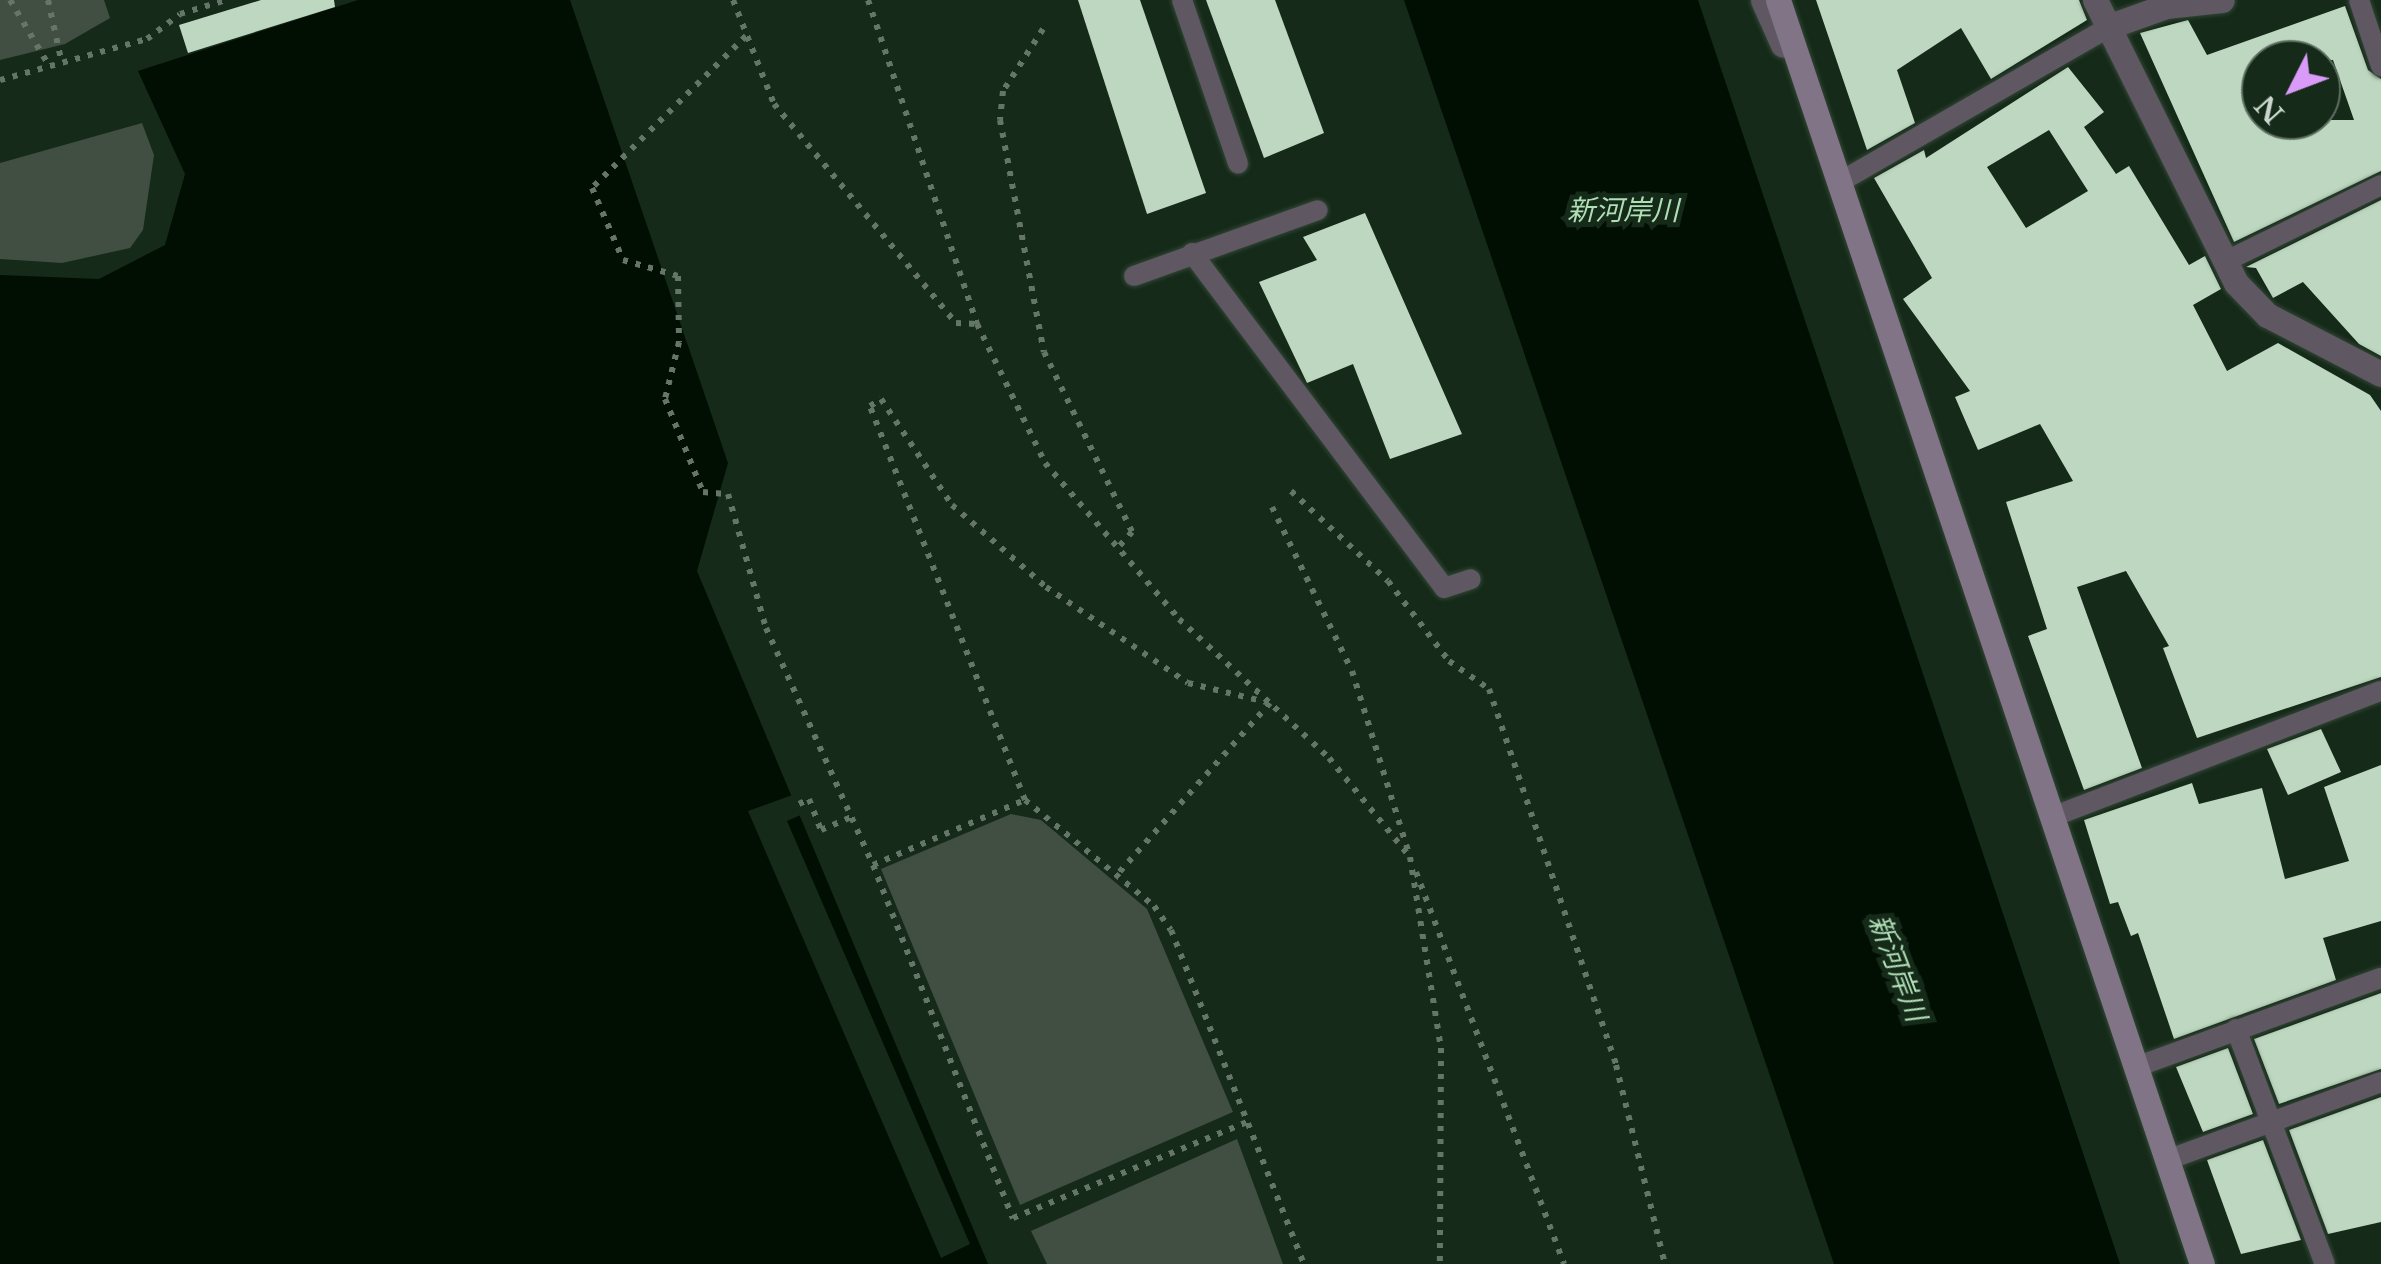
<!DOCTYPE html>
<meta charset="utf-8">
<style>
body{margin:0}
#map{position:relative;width:2381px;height:1264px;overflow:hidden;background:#152a19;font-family:"Libre Baskerville","Noto Sans JP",serif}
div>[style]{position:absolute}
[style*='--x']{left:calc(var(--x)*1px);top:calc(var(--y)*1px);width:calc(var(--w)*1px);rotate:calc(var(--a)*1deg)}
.green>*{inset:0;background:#414f43}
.water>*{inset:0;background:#000f02}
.pier>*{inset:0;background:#152a19}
.building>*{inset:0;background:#bed7c1}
.path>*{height:6px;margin-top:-3px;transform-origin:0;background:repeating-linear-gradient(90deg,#657668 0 5px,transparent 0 13px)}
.roads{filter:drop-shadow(0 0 2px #324635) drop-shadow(0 0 2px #324635)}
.lane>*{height:20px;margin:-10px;padding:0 10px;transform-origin:10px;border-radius:10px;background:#5f5863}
.street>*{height:25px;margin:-12.5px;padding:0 12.5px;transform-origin:12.5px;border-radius:12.5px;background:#5f5863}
.secondary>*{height:25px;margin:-12.5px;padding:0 12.5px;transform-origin:12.5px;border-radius:12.5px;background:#807486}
span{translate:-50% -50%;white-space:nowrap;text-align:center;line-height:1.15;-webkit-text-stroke:10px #152a19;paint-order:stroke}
.water-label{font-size:28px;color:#b0dfb7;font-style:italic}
.north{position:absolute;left:2241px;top:40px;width:100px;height:100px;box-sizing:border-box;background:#152a19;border:2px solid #5d6f60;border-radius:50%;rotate:228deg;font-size:28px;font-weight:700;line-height:40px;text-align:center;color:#cad6cb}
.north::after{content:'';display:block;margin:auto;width:35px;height:45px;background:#d99af8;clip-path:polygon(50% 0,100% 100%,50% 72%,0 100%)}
</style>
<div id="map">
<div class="green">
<i style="clip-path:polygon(0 0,104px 0,110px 18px,65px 44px,0 60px)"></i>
<i style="clip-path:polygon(142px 123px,154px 155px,143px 230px,130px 248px,62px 263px,0 259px,0 163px)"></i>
<i style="clip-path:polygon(1011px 814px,1041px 820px,1147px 909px,1233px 1112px,1020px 1205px,881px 869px)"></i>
<i style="clip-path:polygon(1237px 1139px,1283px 1264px,1047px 1264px,1031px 1231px)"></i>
</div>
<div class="water">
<i style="clip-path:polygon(358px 0,570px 0,728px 463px,697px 571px,988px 1264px,0 1264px,0 275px,99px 279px,165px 245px,185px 174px,138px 71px)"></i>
<i style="clip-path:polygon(1404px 0,1698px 0,2120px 1264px,1834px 1264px)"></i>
</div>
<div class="pier">
<i style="clip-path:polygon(795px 794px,803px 814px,787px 821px,970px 1244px,941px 1258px,748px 811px)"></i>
</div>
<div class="building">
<i style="clip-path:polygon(261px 0,334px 0,335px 7px,188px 53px,179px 25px)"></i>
<i style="clip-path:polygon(1078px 0,1140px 0,1206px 193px,1147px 214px)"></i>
<i style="clip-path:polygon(1206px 0,1275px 0,1324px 133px,1264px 158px)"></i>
<i style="clip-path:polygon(1816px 0,2079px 0,2087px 20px,1991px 79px,1961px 28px,1897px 70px,1915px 123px,1867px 150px)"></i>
<i style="clip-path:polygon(evenodd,2345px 6px,2368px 70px,2381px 79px,2381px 171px,2234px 242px,2140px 33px,2188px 20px,2207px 55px,2345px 6px,2261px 60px,2333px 60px,2354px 120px,2261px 120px,2261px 60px)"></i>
<i style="clip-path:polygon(evenodd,2068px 67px,2104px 112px,2084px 127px,2116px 174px,2129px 166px,2189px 265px,2205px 256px,2221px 289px,2193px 305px,2227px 371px,2278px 343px,2370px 395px,2381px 411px,2381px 677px,2197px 738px,2163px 648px,2169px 646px,2126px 571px,2077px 587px,2142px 768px,2084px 790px,2028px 636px,2047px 629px,2006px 502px,2073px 481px,2040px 424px,1978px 450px,1955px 397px,1970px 391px,1903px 299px,1932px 278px,1874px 178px,1924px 150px,1926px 158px,2068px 67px,2049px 130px,2088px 191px,2026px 228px,1987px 167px,2049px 130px)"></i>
<i style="clip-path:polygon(2381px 200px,2381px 356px,2359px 344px,2303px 282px,2273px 298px,2256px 268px,2246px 267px)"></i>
<i style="clip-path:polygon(1365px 213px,1462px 434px,1390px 459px,1353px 364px,1307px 383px,1259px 282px,1317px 260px,1303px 237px)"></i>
<i style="clip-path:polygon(2321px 729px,2341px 772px,2288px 795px,2267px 749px)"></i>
<i style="clip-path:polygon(2381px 765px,2381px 921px,2323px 938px,2336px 980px,2174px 1039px,2138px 933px,2131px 936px,2118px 902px,2110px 904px,2084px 820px,2192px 783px,2199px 804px,2262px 788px,2285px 879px,2349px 861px,2324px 787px)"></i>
<i style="clip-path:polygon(2381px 993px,2381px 1069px,2279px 1104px,2254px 1039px)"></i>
<i style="clip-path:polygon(2228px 1048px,2253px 1114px,2203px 1132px,2176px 1067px)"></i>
<i style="clip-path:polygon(2381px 1097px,2381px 1222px,2328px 1234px,2289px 1130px)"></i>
<i style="clip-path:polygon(2263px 1140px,2301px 1240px,2241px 1254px,2207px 1160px)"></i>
</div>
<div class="path">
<i style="--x:10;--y:0;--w:74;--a:59.3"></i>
<i style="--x:48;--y:0;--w:60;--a:77.6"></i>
<i style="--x:733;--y:0;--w:112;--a:68.5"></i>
<i style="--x:774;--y:104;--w:285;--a:50.3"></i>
<i style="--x:956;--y:323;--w:21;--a:3"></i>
<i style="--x:868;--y:0;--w:342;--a:71.4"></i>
<i style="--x:977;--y:324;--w:155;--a:63.9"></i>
<i style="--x:1045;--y:463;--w:206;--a:49.3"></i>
<i style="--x:1179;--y:619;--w:205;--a:42.8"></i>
<i style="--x:1329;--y:758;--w:128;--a:50.7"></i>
<i style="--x:1410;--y:857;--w:193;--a:80.8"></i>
<i style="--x:1441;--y:1048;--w:216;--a:90.3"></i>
<i style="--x:1043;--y:29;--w:74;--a:122.8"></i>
<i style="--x:1003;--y:91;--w:29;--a:96"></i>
<i style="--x:1000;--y:120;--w:236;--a:79.3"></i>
<i style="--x:1044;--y:352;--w:200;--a:63.9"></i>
<i style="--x:1132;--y:532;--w:24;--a:132"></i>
<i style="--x:746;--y:36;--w:216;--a:135.4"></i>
<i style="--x:592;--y:188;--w:78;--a:66.7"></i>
<i style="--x:623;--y:260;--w:57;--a:16.2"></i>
<i style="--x:678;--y:276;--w:66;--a:89.1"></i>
<i style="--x:679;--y:342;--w:59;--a:103.8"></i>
<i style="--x:665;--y:399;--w:100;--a:67.8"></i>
<i style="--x:703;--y:492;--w:25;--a:5"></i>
<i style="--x:728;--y:494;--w:139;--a:74.2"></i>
<i style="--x:766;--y:628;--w:260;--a:65.7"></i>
<i style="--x:873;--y:865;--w:380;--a:68.4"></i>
<i style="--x:1013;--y:1218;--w:255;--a:-22.3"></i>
<i style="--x:0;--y:80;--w:153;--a:-15.6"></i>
<i style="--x:147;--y:39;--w:41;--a:-37.1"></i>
<i style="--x:180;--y:14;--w:48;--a:-16.9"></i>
<i style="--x:1291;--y:491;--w:132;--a:42.9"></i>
<i style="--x:1388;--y:581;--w:101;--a:52.7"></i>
<i style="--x:1449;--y:661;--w:49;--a:35"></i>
<i style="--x:1489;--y:689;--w:397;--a:71.3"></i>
<i style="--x:1616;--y:1065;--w:205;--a:76.2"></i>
<i style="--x:1272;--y:507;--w:182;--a:64"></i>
<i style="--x:1352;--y:671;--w:189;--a:72.7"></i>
<i style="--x:1025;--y:800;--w:423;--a:-111.5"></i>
<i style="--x:870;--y:406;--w:13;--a:-32"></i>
<i style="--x:881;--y:399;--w:128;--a:56.2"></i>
<i style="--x:952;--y:505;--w:125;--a:41.1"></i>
<i style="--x:1046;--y:587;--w:171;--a:34.1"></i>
<i style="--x:1188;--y:683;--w:84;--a:13.7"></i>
<i style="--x:1270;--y:703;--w:230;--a:131.7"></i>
<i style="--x:799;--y:804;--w:11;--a:-27"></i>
<i style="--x:809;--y:799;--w:33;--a:69"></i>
<i style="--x:821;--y:830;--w:33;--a:-23"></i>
<i style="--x:873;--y:865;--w:165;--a:-23.2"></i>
<i style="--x:1025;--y:800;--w:167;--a:39.4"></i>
<i style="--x:1154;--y:906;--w:29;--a:55"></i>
<i style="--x:1171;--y:930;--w:360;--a:68.3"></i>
<i style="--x:1416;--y:872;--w:419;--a:69.3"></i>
</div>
<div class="roads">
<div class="lane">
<i style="--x:1182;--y:0;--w:173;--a:71.1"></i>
<i style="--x:2359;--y:0;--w:70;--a:71.6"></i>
<i style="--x:1838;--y:183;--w:317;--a:-29.9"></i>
<i style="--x:1192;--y:253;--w:419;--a:53"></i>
<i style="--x:1444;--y:588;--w:28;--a:-18"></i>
<i style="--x:2226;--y:261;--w:173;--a:-26.1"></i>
<i style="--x:1134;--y:276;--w:195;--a:-19.7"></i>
<i style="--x:2052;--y:817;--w:352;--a:-21"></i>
<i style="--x:2236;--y:1029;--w:251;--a:69.3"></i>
<i style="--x:2136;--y:1067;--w:261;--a:-20"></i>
<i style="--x:2167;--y:1160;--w:228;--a:-20"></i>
</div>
<div class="street">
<i style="--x:1763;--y:0;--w:49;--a:66"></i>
<i style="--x:2095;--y:0;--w:316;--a:63.5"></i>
<i style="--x:2236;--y:283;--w:45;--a:45.9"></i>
<i style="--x:2267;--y:315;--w:128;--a:27.4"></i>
<i style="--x:2113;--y:25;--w:56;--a:-19.7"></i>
<i style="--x:2166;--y:6;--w:56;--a:-6.1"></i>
</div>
<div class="secondary">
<i style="--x:1778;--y:0;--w:1333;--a:71.46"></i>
</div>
</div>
<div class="water-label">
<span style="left:1623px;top:211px">新河岸川</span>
<span style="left:1897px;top:968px;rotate:69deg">新河岸川</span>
</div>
<div class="north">N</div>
</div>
